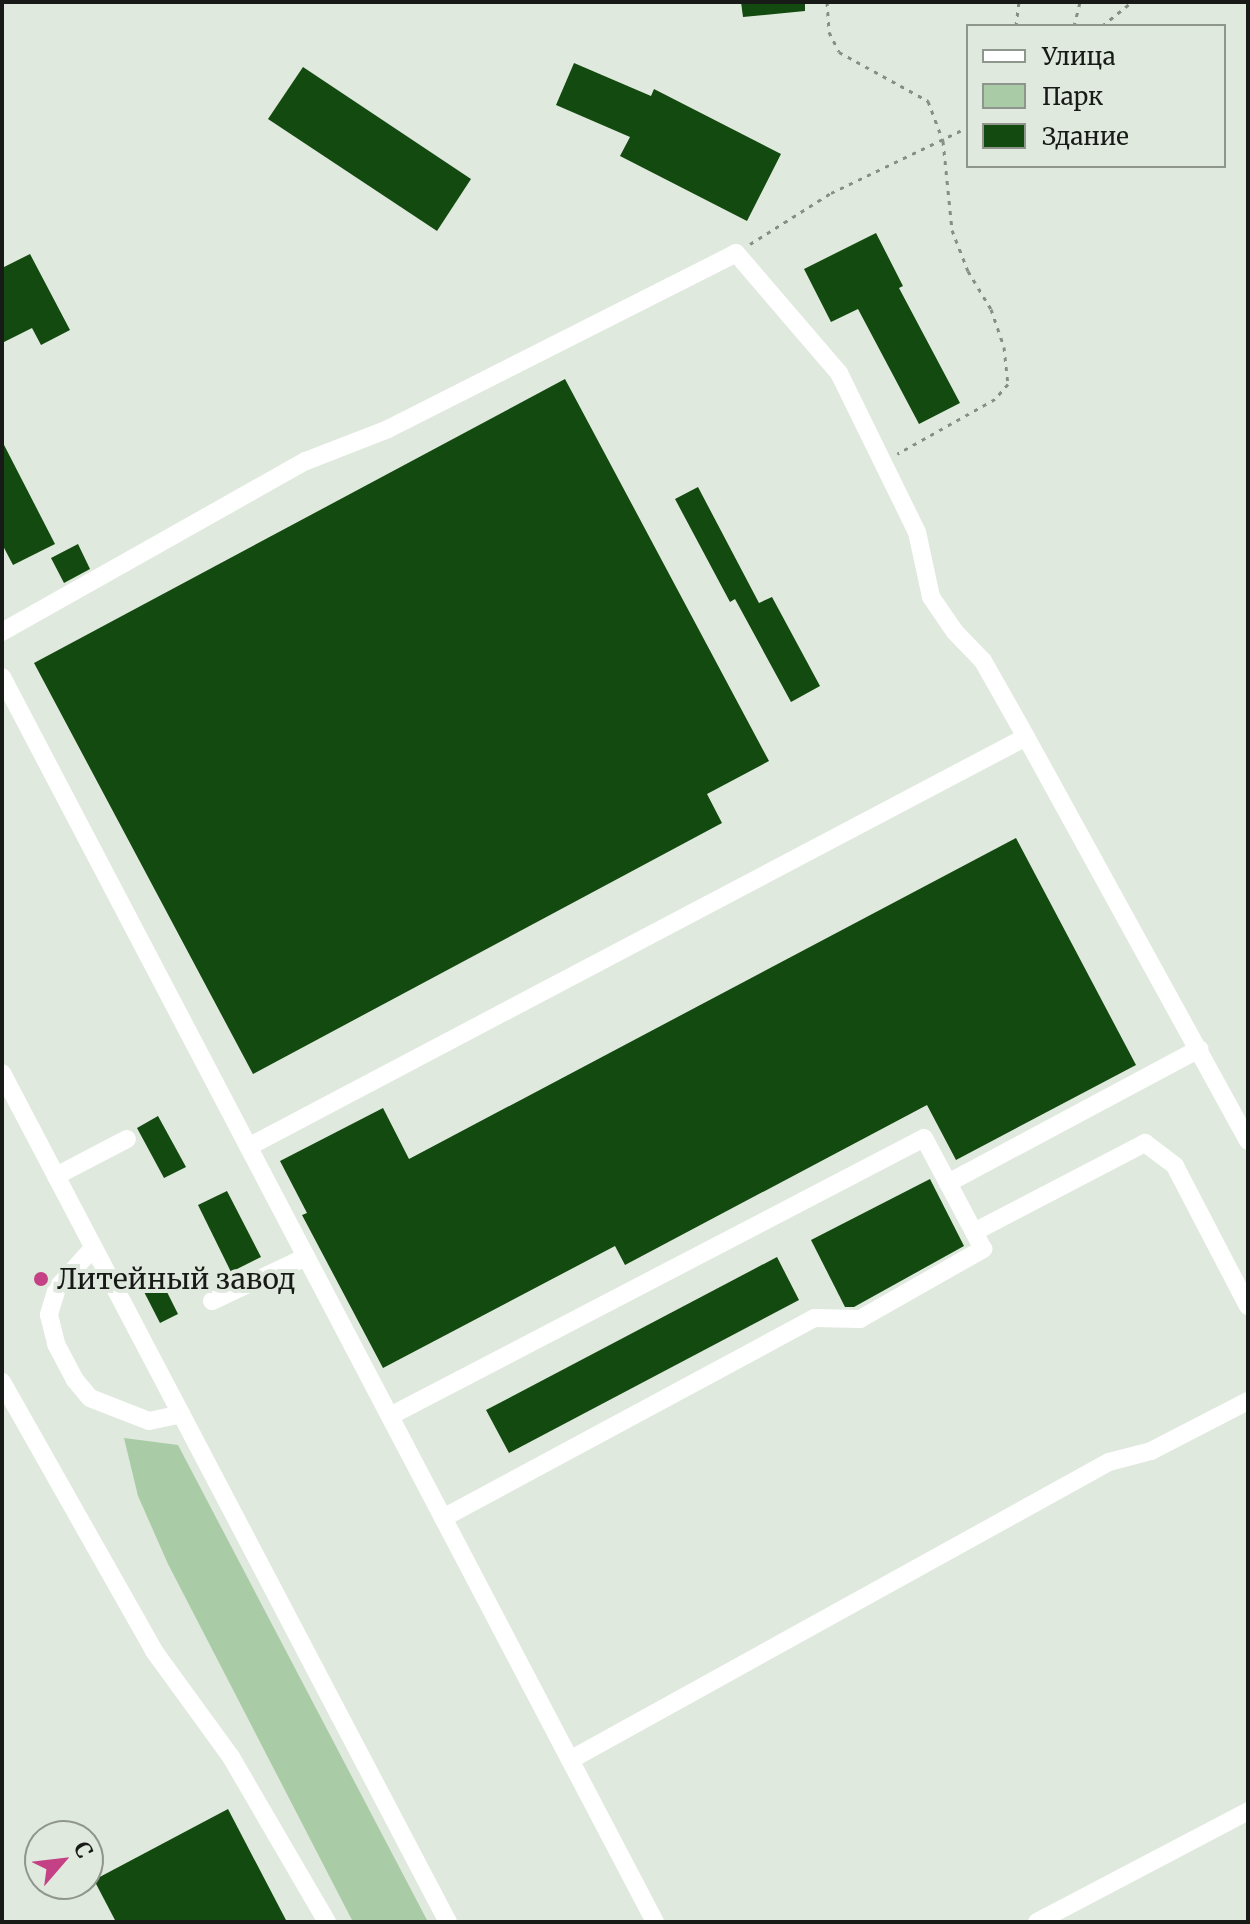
<!DOCTYPE html>
<meta charset="utf-8">
<style>
body{margin:0}
#map{position:relative;width:1250px;height:1924px;overflow:hidden;background:#e0e9de;font-family:Merriweather,serif}
div>[style]{position:absolute}
[style*='--x']{left:calc(var(--x)*1px);top:calc(var(--y)*1px);width:calc(var(--w)*1px);rotate:calc(var(--a)*1deg)}
.green>*{inset:0;background:#a9cba5}
.building>*{inset:0;background:#134a0f}
.path>*{height:3px;margin-top:-1.5px;transform-origin:0;background:repeating-linear-gradient(90deg,#888e87 0 4px,transparent 0 10px)}
.minor>*{height:18px;margin:-9px;padding:0 9px;transform-origin:9px;border-radius:9px;background:#fff}
.dots>*{width:22px;height:22px;translate:-50% -50%;box-sizing:border-box;border:4px solid #e0e9de;border-radius:50%}
span{translate:-50% -50%;white-space:nowrap;text-align:center;line-height:1.15;-webkit-text-stroke:8px #e0e9de;paint-order:stroke}
.poi-label{font-size:28px;color:#171a17}
.left{translate:0 -50%;text-align:left}
.frame{position:absolute;inset:0;border:4px solid #171a17;pointer-events:none}
.legend{position:absolute;left:966px;top:24px;width:260px;height:144px;box-sizing:border-box;background:#e0e9de;border:2px solid #90968e;margin:0;padding:10px 14px;list-style:none;font-size:24px;color:#171a17}
.legend li{display:flex;align-items:center;gap:16px;height:40px}
.legend b{width:40px;border:2px solid #90968e}
.north{position:absolute;left:24px;top:1820px;width:80px;height:80px;box-sizing:border-box;background:#e0e9de;border:2px solid #90968e;border-radius:50%;rotate:62deg;font-size:22px;font-weight:700;line-height:32px;text-align:center;color:#171a17}
.north::after{content:'';display:block;margin:auto;width:28px;height:36px;background:#c54185;clip-path:polygon(50% 0,100% 100%,50% 72%,0 100%)}
</style>
<div id="map">
<div class="green">
<i style="clip-path:polygon(124px 1438px,178px 1445px,428px 1922px,353px 1922px,168px 1564px,138px 1496px)"></i>
</div>
<div class="building">
<i style="clip-path:polygon(741px 2px,805px 2px,805px 11px,743px 17px)"></i>
<i style="clip-path:polygon(574px 63px,651px 96px,654px 89px,781px 154px,747px 221px,620px 156px,630px 137px,556px 105px)"></i>
<i style="clip-path:polygon(303px 67px,471px 179px,437px 231px,268px 119px)"></i>
<i style="clip-path:polygon(876px 233px,903px 286px,899px 288px,960px 403px,919px 424px,858px 309px,831px 322px,804px 269px)"></i>
<i style="clip-path:polygon(30px 254px,70px 330px,41px 345px,32px 328px,2px 343px,2px 268px)"></i>
<i style="clip-path:polygon(565px 379px,769px 761px,707px 794px,722px 823px,253px 1074px,34px 663px)"></i>
<i style="clip-path:polygon(2px 441px,55px 544px,13px 565px,2px 544px)"></i>
<i style="clip-path:polygon(698px 487px,759px 603px,772px 597px,820px 686px,791px 702px,735px 599px,730px 602px,675px 499px)"></i>
<i style="clip-path:polygon(78px 544px,90px 569px,64px 583px,51px 558px)"></i>
<i style="clip-path:polygon(1016px 838px,1136px 1065px,956px 1160px,927px 1105px,625px 1265px,615px 1246px,383px 1368px,302px 1215px,307px 1213px,280px 1161px,383px 1108px,409px 1159px)"></i>
<i style="clip-path:polygon(158px 1116px,186px 1167px,164px 1178px,137px 1128px)"></i>
<i style="clip-path:polygon(930px 1179px,964px 1246px,854px 1307px,845px 1307px,811px 1240px)"></i>
<i style="clip-path:polygon(227px 1191px,261px 1257px,231px 1272px,198px 1205px)"></i>
<i style="clip-path:polygon(777px 1257px,799px 1300px,509px 1453px,486px 1410px)"></i>
<i style="clip-path:polygon(159px 1276px,178px 1314px,160px 1323px,141px 1286px)"></i>
<i style="clip-path:polygon(228px 1809px,287px 1922px,116px 1922px,94px 1880px)"></i>
</div>
<div class="path">
<i style="--x:827;--y:2;--w:30;--a:86"></i>
<i style="--x:829;--y:32;--w:22;--a:63"></i>
<i style="--x:839;--y:52;--w:102;--a:28.8"></i>
<i style="--x:928;--y:101;--w:43;--a:69.4"></i>
<i style="--x:943;--y:141;--w:89;--a:84.2"></i>
<i style="--x:952;--y:230;--w:44;--a:68.7"></i>
<i style="--x:968;--y:271;--w:44;--a:58.8"></i>
<i style="--x:991;--y:309;--w:40;--a:71.1"></i>
<i style="--x:1004;--y:347;--w:37;--a:84"></i>
<i style="--x:1008;--y:384;--w:20;--a:131"></i>
<i style="--x:995;--y:399;--w:112;--a:150.7"></i>
<i style="--x:1016;--y:26;--w:24;--a:-83"></i>
<i style="--x:1074;--y:26;--w:25;--a:-76"></i>
<i style="--x:1102;--y:26;--w:38;--a:-39"></i>
<i style="--x:750;--y:244;--w:96;--a:-32.2"></i>
<i style="--x:831;--y:193;--w:152;--a:-25.7"></i>
</div>
<div class="minor">
<i style="--x:2;--y:632;--w:349;--a:-29.4"></i>
<i style="--x:306;--y:461;--w:88;--a:-21.3"></i>
<i style="--x:388;--y:429;--w:390;--a:-26.8"></i>
<i style="--x:736;--y:253;--w:158;--a:49.4"></i>
<i style="--x:839;--y:373;--w:177;--a:63.9"></i>
<i style="--x:917;--y:532;--w:66;--a:77.8"></i>
<i style="--x:931;--y:597;--w:42;--a:55.6"></i>
<i style="--x:955;--y:632;--w:40;--a:46"></i>
<i style="--x:983;--y:661;--w:87;--a:60.5"></i>
<i style="--x:1026;--y:737;--w:879;--a:152.21"></i>
<i style="--x:2;--y:677;--w:1406;--a:62.32"></i>
<i style="--x:1026;--y:737;--w:461;--a:61.2"></i>
<i style="--x:2;--y:1073;--w:959;--a:62.29"></i>
<i style="--x:56;--y:1176;--w:80;--a:-27.5"></i>
<i style="--x:974;--y:1232;--w:193;--a:-27.5"></i>
<i style="--x:1145;--y:1143;--w:38;--a:37"></i>
<i style="--x:1175;--y:1166;--w:158;--a:62.5"></i>
<i style="--x:93;--y:1248;--w:54;--a:132"></i>
<i style="--x:57;--y:1288;--w:28;--a:107"></i>
<i style="--x:49;--y:1315;--w:30;--a:76"></i>
<i style="--x:56;--y:1344;--w:41;--a:62.2"></i>
<i style="--x:75;--y:1380;--w:23;--a:50"></i>
<i style="--x:90;--y:1398;--w:63;--a:21.3"></i>
<i style="--x:149;--y:1421;--w:33;--a:-12"></i>
<i style="--x:212;--y:1301;--w:104;--a:-25.1"></i>
<i style="--x:2;--y:1382;--w:309;--a:60.5"></i>
<i style="--x:154;--y:1651;--w:131;--a:54"></i>
<i style="--x:231;--y:1757;--w:191;--a:59.8"></i>
<i style="--x:390;--y:1416;--w:602;--a:-27.5"></i>
<i style="--x:924;--y:1138;--w:51;--a:61.9"></i>
<i style="--x:948;--y:1183;--w:285;--a:-28.1"></i>
<i style="--x:443;--y:1518;--w:421;--a:-28.3"></i>
<i style="--x:814;--y:1318;--w:46;--a:1.2"></i>
<i style="--x:860;--y:1319;--w:142;--a:-29.6"></i>
<i style="--x:983;--y:1249;--w:75;--a:-117.9"></i>
<i style="--x:570;--y:1760;--w:616;--a:-28.94"></i>
<i style="--x:1109;--y:1462;--w:43;--a:-14.7"></i>
<i style="--x:1151;--y:1451;--w:109;--a:-27.3"></i>
<i style="--x:1037;--y:1922;--w:238;--a:-27.7"></i>
</div>
<div class="dots">
<i style="left:41px;top:1279px;background:#c54185"></i>
</div>
<div class="poi-label">
<span class="left" style="left:57px;top:1279px">Литейный завод</span>
</div>
<div class="frame"></div>
<ul class="legend">
<li><b style="height:10px;background:#fff"></b>Улица</li>
<li><b style="height:22px;background:#a9cba5"></b>Парк</li>
<li><b style="height:22px;background:#134a0f"></b>Здание</li>
</ul>
<div class="north">С</div>
</div>
